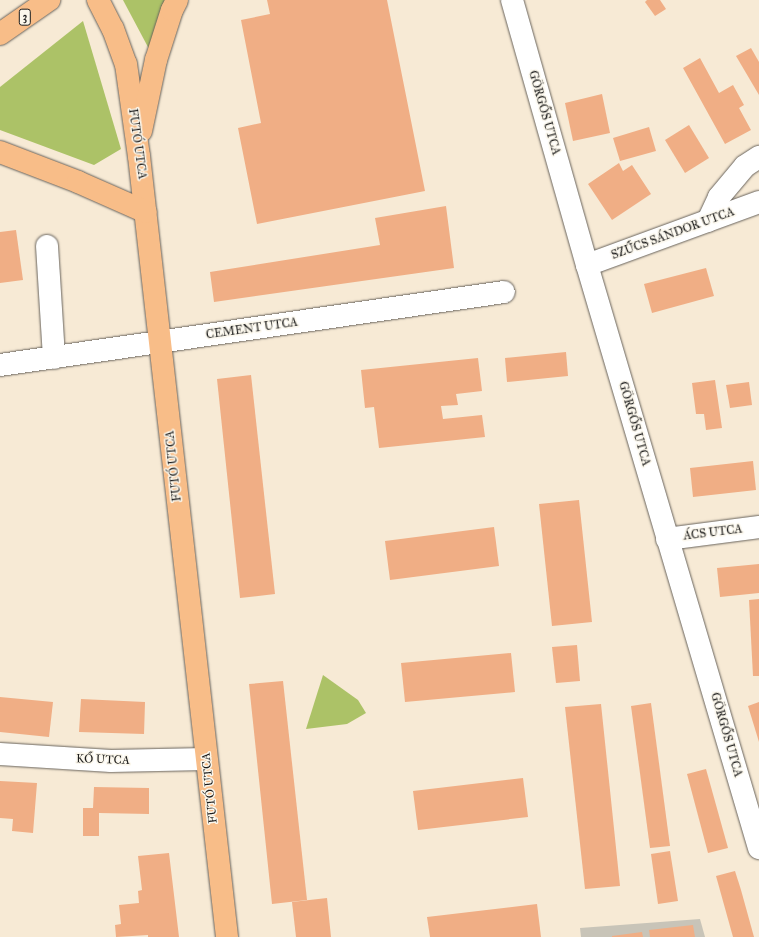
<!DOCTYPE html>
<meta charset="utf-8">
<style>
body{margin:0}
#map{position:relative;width:759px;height:937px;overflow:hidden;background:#f7ead5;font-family:"IM FELL Great Primer",serif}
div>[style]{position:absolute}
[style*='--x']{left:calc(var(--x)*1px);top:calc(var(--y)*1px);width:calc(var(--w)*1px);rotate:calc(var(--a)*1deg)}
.industrial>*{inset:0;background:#c8c4b8}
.green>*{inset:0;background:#acc267}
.building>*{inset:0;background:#f0ae85}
.roads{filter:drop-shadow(0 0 1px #69645d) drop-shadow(0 0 1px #69645d)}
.minor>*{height:22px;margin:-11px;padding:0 11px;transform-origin:11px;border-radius:11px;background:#fff}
.major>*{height:22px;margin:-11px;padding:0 11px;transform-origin:11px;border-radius:11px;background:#f8bd88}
span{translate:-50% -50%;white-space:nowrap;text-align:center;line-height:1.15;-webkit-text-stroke:3px #fbf7ec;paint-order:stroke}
.shield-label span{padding:1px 3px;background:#fbf7ec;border:1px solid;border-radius:3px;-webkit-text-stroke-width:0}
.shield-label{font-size:11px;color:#1c1c1c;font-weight:700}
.street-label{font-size:12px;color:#1c1c1c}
</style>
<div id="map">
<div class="industrial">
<i style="clip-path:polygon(700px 919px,705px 937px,581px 937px,580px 928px)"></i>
</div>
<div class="green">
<i style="clip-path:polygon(123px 0,173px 0,149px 49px)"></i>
<i style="clip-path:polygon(83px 21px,121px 149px,94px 165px,0 130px,0 87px)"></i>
<i style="clip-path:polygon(323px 675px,358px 700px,366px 713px,347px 724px,306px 729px)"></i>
</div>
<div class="building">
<i style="clip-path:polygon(267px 0,387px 0,425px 191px,257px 224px,238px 128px,261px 123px,241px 20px,270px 14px)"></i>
<i style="clip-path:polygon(647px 0,660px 0,666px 9px,655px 16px,645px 2px)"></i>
<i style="clip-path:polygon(751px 48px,759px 62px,759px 95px,736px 56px)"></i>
<i style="clip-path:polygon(700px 58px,719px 93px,733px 85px,744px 105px,739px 108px,751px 130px,725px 144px,683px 68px)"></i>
<i style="clip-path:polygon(602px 94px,610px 133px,573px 141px,565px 103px)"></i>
<i style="clip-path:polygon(689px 125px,709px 158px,685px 173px,665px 140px)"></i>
<i style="clip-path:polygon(649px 127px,656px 151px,620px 161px,613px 138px)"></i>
<i style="clip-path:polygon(619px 163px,623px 171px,632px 165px,651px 194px,612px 220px,588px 184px)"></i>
<i style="clip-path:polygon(446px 206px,454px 268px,214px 302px,210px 272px,380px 245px,375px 218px)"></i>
<i style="clip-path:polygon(16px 230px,23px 280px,0 283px,0 232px)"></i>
<i style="clip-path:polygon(706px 268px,714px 296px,652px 313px,644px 284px)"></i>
<i style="clip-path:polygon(566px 352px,568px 376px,507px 382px,505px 358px)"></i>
<i style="clip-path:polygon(478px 358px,482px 391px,456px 394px,458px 405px,441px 406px,443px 419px,482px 415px,485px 437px,379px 448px,374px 407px,365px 408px,361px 370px)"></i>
<i style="clip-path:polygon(251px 375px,275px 594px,240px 598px,217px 379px)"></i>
<i style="clip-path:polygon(715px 380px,722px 428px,706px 430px,704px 414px,696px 414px,692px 383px)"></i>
<i style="clip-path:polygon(749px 382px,752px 405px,730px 408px,726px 385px)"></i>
<i style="clip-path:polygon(753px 461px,756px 490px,693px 497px,690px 468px)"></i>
<i style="clip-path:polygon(579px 500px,592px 622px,552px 626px,539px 504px)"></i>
<i style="clip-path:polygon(494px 527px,499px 566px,390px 580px,385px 541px)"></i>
<i style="clip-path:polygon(759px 564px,759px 593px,720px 597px,717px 568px)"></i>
<i style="clip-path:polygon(759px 599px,759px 676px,753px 676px,749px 600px)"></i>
<i style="clip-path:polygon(577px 645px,580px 681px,556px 683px,552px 647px)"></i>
<i style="clip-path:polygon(511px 653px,515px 692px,405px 702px,401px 663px)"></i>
<i style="clip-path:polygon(283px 681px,307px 900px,272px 904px,249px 684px)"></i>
<i style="clip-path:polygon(0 697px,53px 702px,49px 737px,0 732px)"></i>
<i style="clip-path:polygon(81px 699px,145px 702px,144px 734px,79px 732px)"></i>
<i style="clip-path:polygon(759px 702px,759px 742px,748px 706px)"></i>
<i style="clip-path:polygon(651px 703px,670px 846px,650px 848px,631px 706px)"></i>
<i style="clip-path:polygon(601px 704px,620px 886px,585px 889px,565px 707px)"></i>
<i style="clip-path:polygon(706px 769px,728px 848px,708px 853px,687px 774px)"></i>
<i style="clip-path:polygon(523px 778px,528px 817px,418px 830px,413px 791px)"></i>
<i style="clip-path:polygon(0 781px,37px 783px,33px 833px,12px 831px,13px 819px,0 818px)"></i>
<i style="clip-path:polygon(94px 787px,149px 788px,149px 814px,99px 813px,99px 836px,83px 836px,83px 808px,93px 808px)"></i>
<i style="clip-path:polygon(670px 851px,678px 901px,658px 904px,651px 854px)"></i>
<i style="clip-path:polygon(169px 853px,179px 937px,148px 937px,148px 935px,116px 937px,115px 925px,121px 924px,119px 905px,139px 903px,138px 891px,142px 890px,138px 856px)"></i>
<i style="clip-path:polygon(735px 871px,741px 890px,754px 937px,733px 937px,716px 876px)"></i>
<i style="clip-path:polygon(327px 898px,331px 937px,296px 937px,292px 902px)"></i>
<i style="clip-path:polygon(537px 904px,541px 937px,430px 937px,427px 917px)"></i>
<i style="clip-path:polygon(693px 925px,695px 937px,650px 937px,649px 930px)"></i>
<i style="clip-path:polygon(642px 932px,643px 937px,612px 937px,612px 936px)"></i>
</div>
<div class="roads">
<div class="minor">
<i style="--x:512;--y:0;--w:275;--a:74.2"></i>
<i style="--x:587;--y:265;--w:608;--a:73.56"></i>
<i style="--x:708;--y:221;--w:26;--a:-65"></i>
<i style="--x:719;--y:197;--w:40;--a:-50"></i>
<i style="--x:745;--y:166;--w:17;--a:-33"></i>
<i style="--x:47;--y:246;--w:112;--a:86.4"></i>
<i style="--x:587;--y:265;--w:183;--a:-20.1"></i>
<i style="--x:0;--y:365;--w:509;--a:-8.24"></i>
<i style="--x:667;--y:539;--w:93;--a:-7.4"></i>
<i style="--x:0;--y:754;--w:111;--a:3.6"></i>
<i style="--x:111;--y:761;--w:95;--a:-1.2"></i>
</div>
<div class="major">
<i style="--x:98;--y:0;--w:33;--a:63"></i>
<i style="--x:113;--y:29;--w:37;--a:70"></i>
<i style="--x:126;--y:64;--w:93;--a:82"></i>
<i style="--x:139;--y:156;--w:786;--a:83.57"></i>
<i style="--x:0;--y:34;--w:60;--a:-34.8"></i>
<i style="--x:141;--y:131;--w:73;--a:-78.1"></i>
<i style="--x:156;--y:60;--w:52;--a:-72.3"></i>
<i style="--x:172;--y:10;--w:11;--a:-63"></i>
<i style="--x:0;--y:152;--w:84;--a:21"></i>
<i style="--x:78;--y:182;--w:74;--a:23.8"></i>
</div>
</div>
<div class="shield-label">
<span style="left:25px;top:17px">3</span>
</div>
<div class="street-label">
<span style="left:544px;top:113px;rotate:74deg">GÖRGŐS UTCA</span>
<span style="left:137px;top:144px;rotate:82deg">FUTÓ UTCA</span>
<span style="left:673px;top:234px;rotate:-20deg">SZŰCS SÁNDOR UTCA</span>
<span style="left:252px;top:329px;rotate:-8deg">CEMENT UTCA</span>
<span style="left:634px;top:424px;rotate:74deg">GÖRGŐS UTCA</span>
<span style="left:174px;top:466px;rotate:-96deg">FUTÓ UTCA</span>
<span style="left:713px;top:533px;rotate:-7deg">ÁCS UTCA</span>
<span style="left:726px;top:735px;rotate:74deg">GÖRGŐS UTCA</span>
<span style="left:103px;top:760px;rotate:2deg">KŐ UTCA</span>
<span style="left:210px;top:788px;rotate:-96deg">FUTÓ UTCA</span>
</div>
</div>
